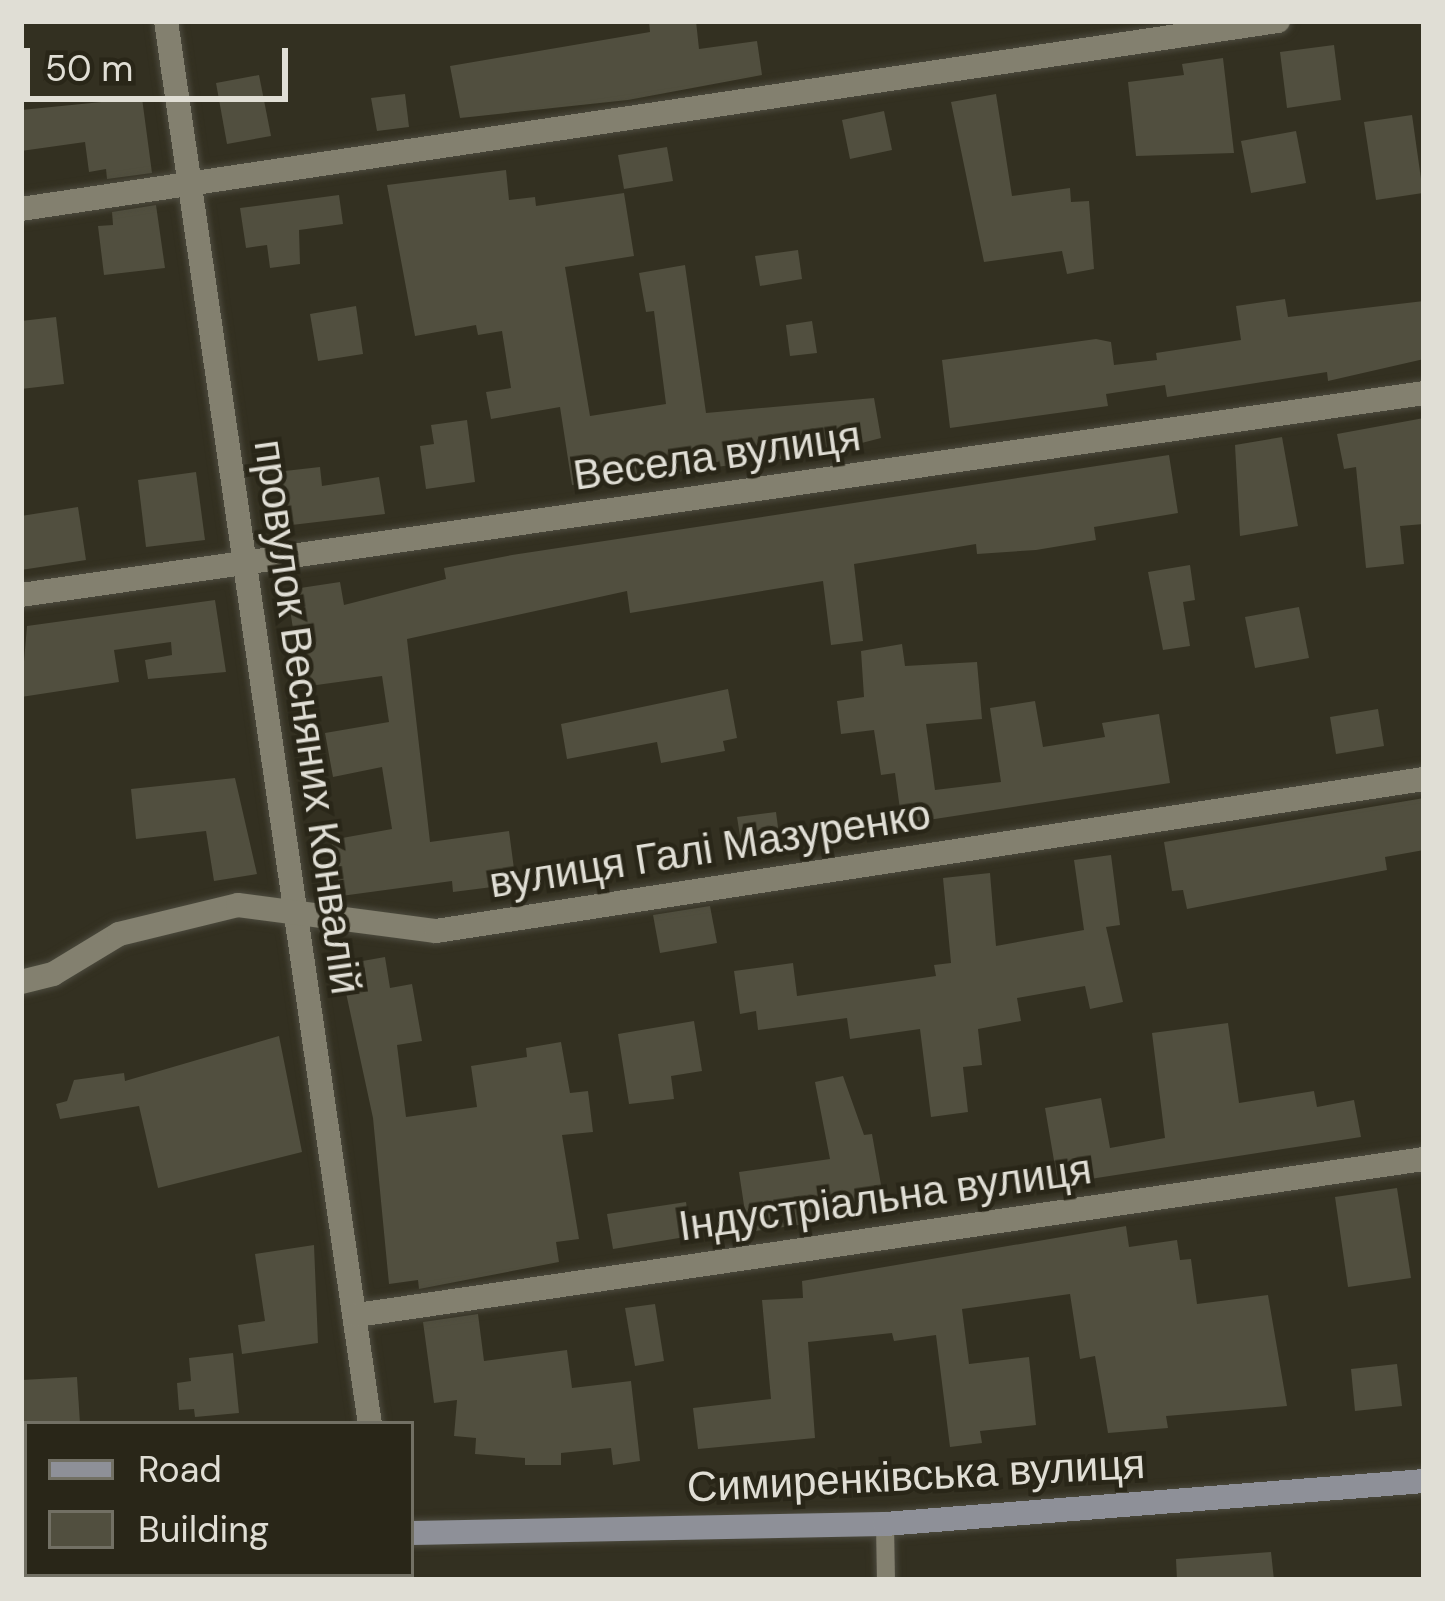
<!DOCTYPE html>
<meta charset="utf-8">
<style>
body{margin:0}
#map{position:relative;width:1445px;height:1601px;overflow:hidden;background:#333021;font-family:"DM Sans",sans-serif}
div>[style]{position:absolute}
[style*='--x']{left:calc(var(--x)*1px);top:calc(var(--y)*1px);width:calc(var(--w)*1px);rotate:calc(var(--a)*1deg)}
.building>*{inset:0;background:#514f3f}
.roads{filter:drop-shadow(0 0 3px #4d4b3f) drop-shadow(0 0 3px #4d4b3f)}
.lane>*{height:18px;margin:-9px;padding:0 9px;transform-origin:9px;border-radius:9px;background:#83806f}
.street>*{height:24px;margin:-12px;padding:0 12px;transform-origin:12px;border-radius:12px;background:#83806f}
.secondary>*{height:24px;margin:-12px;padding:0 12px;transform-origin:12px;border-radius:12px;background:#8e9098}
span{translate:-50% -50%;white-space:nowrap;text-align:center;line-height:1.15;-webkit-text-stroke:9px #292618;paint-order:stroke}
.street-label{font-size:42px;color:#e0ded5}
.frame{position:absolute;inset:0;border:24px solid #e0ded5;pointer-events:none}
.legend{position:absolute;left:24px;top:1421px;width:390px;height:156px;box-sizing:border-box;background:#292618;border:3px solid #727064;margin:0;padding:15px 21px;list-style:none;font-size:36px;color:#e0ded5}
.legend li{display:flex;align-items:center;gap:24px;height:60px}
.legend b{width:60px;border:3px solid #727064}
.scale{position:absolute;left:24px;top:48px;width:264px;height:54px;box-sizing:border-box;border:6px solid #e0ded5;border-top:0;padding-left:15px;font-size:36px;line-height:42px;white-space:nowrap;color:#e0ded5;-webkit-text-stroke:9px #292618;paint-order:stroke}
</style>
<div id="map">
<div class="building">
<i style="clip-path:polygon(649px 21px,696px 21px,699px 49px,757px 41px,762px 75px,628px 100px,460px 118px,450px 66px,650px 32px)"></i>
<i style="clip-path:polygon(1334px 45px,1341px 100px,1287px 108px,1280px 52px)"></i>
<i style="clip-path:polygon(1223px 58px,1234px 153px,1136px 156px,1128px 82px,1184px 75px,1182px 64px)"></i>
<i style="clip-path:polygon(259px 75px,271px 136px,227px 144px,216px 83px)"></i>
<i style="clip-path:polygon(405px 94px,409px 127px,377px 131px,371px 98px)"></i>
<i style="clip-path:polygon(996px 94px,1012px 196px,1070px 188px,1071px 202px,1089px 201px,1094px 269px,1067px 274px,1062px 251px,984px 262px,951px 102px)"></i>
<i style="clip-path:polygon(142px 98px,152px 173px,107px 179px,106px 169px,89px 172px,85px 142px,21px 151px,21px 110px)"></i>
<i style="clip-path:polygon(884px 111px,892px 150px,850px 159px,842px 120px)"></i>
<i style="clip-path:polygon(1412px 115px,1423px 193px,1376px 200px,1364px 122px)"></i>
<i style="clip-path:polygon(1296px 131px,1306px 183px,1251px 193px,1241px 141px)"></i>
<i style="clip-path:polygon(667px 147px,673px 181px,624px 189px,618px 155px)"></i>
<i style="clip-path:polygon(506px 170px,509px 200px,535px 197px,536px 206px,624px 193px,634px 256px,565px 267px,590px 416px,666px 404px,654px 311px,646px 312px,639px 273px,685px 265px,706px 413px,874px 398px,881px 438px,819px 454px,572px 485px,560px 407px,491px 419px,486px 392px,511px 388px,502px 331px,478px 335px,476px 325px,415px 336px,387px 185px)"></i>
<i style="clip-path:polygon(339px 195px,343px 224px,299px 230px,300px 264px,270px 268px,267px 245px,246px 248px,240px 208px)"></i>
<i style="clip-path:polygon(156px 205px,165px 268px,104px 275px,98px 226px,113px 225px,112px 212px)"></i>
<i style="clip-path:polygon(798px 250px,802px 279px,760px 286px,755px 256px)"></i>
<i style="clip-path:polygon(1285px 299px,1288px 317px,1424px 301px,1424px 359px,1328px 381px,1327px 372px,1167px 397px,1165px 385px,1106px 394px,1108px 406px,950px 428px,942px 360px,1096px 339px,1111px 342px,1114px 365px,1157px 360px,1156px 353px,1241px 340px,1236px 306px)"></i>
<i style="clip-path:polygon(356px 306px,363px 354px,318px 361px,310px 314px)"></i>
<i style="clip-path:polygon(56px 317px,64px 384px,21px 389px,21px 321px)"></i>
<i style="clip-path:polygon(812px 321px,817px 353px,790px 356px,786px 325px)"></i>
<i style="clip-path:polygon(1424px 418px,1424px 524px,1400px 526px,1404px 564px,1366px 568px,1356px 467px,1344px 469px,1337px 434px)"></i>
<i style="clip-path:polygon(467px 420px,475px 482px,426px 489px,420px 446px,434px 444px,431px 425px)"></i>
<i style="clip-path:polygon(1282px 437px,1298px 526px,1240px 536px,1235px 445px)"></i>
<i style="clip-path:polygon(1169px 455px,1178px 513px,1094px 527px,1096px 540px,1036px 550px,977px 554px,976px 544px,854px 564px,863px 641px,831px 645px,823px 581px,630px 613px,627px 591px,407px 639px,430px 842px,509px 831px,516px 884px,453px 892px,452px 881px,341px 896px,331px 840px,392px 829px,382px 767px,333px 777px,325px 733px,389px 722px,382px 676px,302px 687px,287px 590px,340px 582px,344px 605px,446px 579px,444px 568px,512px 555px)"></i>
<i style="clip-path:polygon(320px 467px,322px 486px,379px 477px,385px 514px,283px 526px,276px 472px)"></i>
<i style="clip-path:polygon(196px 472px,205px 540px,146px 547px,138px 480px)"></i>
<i style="clip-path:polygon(78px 507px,86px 560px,21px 570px,21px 516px)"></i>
<i style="clip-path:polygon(1190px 565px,1195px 600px,1183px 602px,1190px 646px,1163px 650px,1148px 572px)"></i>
<i style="clip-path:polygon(215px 600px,226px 672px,148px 679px,145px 660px,172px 655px,171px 642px,114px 650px,119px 682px,21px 697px,27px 626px)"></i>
<i style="clip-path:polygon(1299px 607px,1309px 658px,1255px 668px,1245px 617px)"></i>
<i style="clip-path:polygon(902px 644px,905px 666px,977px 662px,982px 719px,926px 724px,935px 790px,1001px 782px,990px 708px,1035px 701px,1043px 747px,1105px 737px,1102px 723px,1159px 714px,1170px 783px,902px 824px,895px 773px,881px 775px,874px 730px,841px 734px,837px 701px,864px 697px,861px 651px)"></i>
<i style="clip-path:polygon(728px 689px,737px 738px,723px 741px,725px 751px,661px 763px,657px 742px,567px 759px,561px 724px)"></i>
<i style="clip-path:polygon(1378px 709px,1384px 746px,1336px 754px,1330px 717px)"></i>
<i style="clip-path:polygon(235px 778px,257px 874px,214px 881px,206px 831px,136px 839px,131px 789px)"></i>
<i style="clip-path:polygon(1424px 798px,1424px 850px,1385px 857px,1387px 870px,1187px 909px,1183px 890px,1172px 891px,1164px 842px)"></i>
<i style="clip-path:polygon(776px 812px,780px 843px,742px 849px,737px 817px)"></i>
<i style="clip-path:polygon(1111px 855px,1120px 925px,1106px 927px,1123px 1002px,1090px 1009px,1085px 986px,1017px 998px,1021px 1021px,978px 1029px,982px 1065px,963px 1067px,968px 1112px,931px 1117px,920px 1029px,850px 1039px,847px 1018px,758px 1030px,756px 1011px,740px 1014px,734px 971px,793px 963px,797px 996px,936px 976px,934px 965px,951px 963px,943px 878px,990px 873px,996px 946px,1084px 930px,1074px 860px)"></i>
<i style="clip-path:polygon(710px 906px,717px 943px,660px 953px,653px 915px)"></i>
<i style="clip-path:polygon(385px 957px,390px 988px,412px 984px,422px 1041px,397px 1045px,406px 1117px,477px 1107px,471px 1066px,527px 1057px,526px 1048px,561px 1042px,570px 1093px,588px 1091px,593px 1132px,562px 1135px,579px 1239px,556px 1242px,559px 1262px,419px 1289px,418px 1280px,389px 1284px,373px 1118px,340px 965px)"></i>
<i style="clip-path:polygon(694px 1021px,702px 1071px,671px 1076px,674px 1099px,629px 1104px,618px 1034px)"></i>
<i style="clip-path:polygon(1228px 1023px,1239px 1103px,1314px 1091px,1317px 1107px,1354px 1100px,1361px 1137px,1058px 1184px,1045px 1108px,1101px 1098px,1110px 1148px,1165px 1138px,1152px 1033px)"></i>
<i style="clip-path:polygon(279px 1036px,302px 1152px,158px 1188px,139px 1106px,60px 1119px,56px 1104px,67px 1101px,74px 1080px,124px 1073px,125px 1081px)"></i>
<i style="clip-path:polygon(843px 1076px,864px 1135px,872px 1134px,883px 1196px,818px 1208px,820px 1222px,748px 1232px,739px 1172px,830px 1159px,815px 1082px)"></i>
<i style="clip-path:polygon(1397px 1188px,1411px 1278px,1348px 1287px,1335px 1197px)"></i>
<i style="clip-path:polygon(686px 1202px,691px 1236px,613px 1249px,607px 1214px)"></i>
<i style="clip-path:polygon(1126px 1226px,1129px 1247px,1177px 1240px,1180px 1260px,1191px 1259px,1197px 1304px,1268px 1295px,1287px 1406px,1166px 1416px,1168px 1428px,1108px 1433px,1095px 1356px,1080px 1359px,1070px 1294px,962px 1309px,969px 1364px,1029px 1357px,1036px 1425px,980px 1431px,982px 1443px,950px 1447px,936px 1335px,894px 1341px,892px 1333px,808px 1342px,815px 1438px,698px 1449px,693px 1408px,771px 1399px,762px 1300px,803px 1298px,802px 1281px)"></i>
<i style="clip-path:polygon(314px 1245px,318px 1343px,242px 1354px,238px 1325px,265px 1321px,255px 1254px)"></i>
<i style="clip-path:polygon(655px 1304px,664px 1361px,635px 1366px,625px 1308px)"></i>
<i style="clip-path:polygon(478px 1314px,484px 1361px,567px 1350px,572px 1388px,631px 1381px,640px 1461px,613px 1465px,611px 1448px,561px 1453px,561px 1465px,525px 1465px,525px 1458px,475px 1454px,476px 1438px,454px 1436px,457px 1400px,434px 1403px,423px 1322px)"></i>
<i style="clip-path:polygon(233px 1353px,239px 1413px,195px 1417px,194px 1409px,179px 1410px,177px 1383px,191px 1381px,189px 1358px)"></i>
<i style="clip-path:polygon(1397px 1364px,1402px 1406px,1355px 1411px,1351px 1369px)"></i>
<i style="clip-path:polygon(77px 1377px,80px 1424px,21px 1424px,21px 1380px)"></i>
<i style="clip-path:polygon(1271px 1552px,1274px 1580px,1177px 1580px,1176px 1559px)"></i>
</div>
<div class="roads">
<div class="lane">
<i style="--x:885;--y:1524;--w:56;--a:89"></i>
</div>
<div class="street">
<i style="--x:166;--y:21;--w:1418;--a:81.73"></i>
<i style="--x:21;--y:209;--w:1271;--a:-8.51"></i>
<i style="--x:21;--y:595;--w:1417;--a:-8.19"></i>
<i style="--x:21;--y:982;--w:33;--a:-14"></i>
<i style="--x:53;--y:974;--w:77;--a:-31.2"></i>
<i style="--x:119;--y:934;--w:122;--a:-13.7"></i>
<i style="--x:238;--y:905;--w:200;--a:7.5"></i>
<i style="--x:436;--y:931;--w:1000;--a:-8.75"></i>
<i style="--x:357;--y:1315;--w:1078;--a:-8.32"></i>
</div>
<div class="secondary">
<i style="--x:21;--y:1532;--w:6;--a:0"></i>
<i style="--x:411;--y:1533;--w:474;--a:-1.1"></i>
<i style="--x:885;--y:1524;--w:541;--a:-4.56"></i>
</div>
</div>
<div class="street-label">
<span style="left:717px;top:456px;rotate:-8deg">Весела вулиця</span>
<span style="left:307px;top:717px;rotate:82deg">провулок Весняних Конвалій</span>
<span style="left:710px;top:849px;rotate:-9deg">вулиця Галі Мазуренко</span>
<span style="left:885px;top:1198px;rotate:-8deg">Індустріальна вулиця</span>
<span style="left:916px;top:1476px;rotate:-3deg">Симиренківська вулиця</span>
</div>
<div class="frame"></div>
<ul class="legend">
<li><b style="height:15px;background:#8e9098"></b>Road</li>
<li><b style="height:33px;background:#514f3f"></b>Building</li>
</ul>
<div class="scale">50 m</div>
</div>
